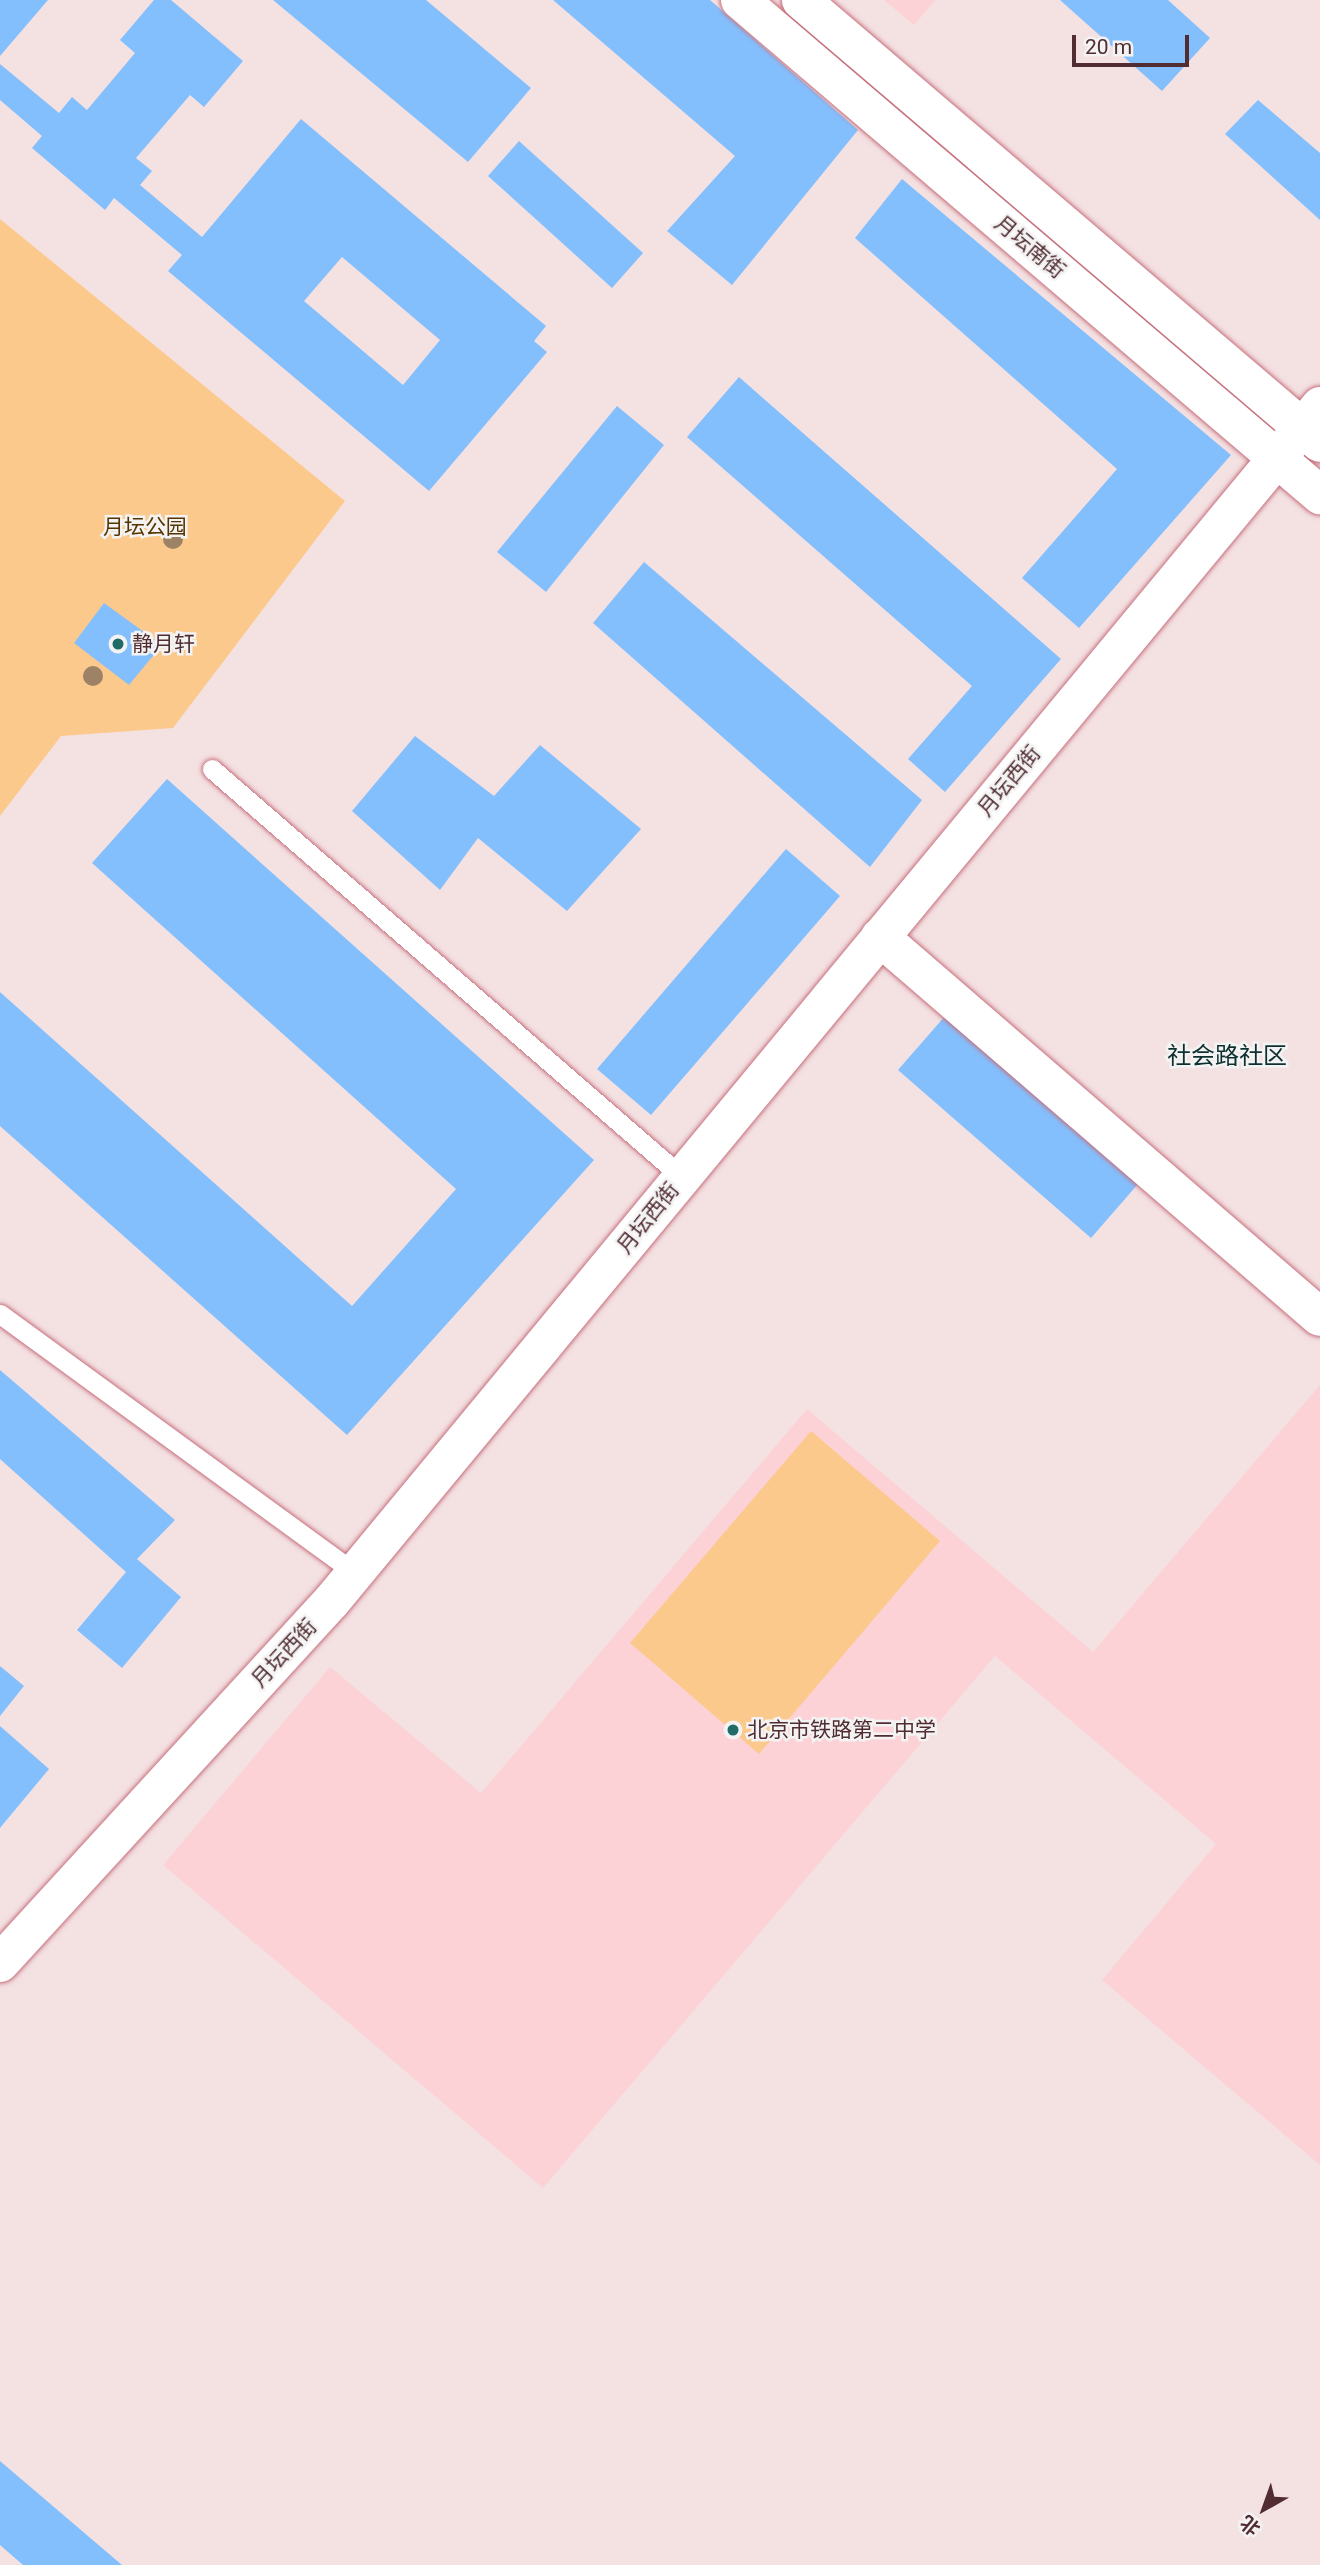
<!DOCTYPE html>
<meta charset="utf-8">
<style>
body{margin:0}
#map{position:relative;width:1320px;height:2565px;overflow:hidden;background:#f4e1e2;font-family:Roboto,"Noto Sans SC",sans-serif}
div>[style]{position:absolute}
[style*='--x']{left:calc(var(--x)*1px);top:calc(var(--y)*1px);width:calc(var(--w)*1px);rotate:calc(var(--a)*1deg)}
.built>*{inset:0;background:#fcd2d6}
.green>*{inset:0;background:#fcc98d}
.building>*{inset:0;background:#84bffd}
.roads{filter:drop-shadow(0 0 2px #c6707d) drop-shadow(0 0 2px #c6707d)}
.lane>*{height:19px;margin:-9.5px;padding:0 9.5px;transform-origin:9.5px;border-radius:9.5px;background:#fff}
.street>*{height:38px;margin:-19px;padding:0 19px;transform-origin:19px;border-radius:19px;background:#fff}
.secondary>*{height:38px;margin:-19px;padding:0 19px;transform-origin:19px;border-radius:19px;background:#fff}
.trees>*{width:20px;height:20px;margin:-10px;border-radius:50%;background:#9e8266}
.dots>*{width:19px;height:19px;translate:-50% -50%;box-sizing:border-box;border:4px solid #f3f3f3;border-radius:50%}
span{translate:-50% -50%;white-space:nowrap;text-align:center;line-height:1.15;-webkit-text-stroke:5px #f3f3f3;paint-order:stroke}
.street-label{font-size:21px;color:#512d32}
.park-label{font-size:21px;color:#573500}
.poi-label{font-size:21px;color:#512d32}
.left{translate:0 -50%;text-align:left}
.quarter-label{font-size:24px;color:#0d302f}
.north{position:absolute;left:1229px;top:2474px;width:70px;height:70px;-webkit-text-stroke:5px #f3f3f3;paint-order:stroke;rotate:220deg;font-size:19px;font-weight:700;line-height:28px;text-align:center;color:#512d32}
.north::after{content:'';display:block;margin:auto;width:24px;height:32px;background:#512d32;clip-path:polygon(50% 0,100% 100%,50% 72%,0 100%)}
.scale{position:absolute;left:1072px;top:35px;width:117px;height:32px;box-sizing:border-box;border:4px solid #512d32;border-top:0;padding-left:9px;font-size:21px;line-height:24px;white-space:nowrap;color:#512d32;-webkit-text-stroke:5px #f3f3f3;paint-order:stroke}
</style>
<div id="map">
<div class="built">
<i style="clip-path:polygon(884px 0,935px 0,914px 25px)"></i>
<i style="clip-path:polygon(1320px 1385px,1320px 2165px,1102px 1980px,1216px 1844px,995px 1656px,543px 2188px,163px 1865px,330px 1667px,481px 1793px,807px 1409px,1093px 1652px)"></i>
</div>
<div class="green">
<i style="clip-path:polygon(0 219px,345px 501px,173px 728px,61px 736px,0 816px)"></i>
<i style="clip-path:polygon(811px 1431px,940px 1541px,759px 1754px,630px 1643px)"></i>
</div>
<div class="building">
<i style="clip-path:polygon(0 0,48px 0,0 56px)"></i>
<i style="clip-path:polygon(evenodd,154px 0,171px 0,243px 61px,204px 107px,190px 95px,136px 158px,152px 171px,140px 185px,202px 237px,301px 119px,546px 326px,534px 341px,547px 352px,429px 491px,168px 271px,182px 255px,114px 198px,105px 210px,32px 148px,42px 136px,0 100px,0 64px,59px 113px,72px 97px,87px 110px,135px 53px,120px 40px,154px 0,342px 257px,440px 340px,403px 385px,304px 301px,342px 257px)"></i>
<i style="clip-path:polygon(273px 0,426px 0,531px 88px,468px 162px)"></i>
<i style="clip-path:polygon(553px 0,710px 0,858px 130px,732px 285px,667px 231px,735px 156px)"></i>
<i style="clip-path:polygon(1060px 0,1168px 0,1210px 38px,1162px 91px)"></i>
<i style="clip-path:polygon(1258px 100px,1320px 153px,1320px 220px,1225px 134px)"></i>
<i style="clip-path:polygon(519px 141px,643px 253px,612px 288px,488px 176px)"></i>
<i style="clip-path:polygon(902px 179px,1231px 455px,1079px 628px,1022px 578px,1117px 469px,855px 238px)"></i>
<i style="clip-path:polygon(739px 377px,1061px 659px,945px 792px,908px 759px,972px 686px,687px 437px)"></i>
<i style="clip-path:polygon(617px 406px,664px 445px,546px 592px,497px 552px)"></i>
<i style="clip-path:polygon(644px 562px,922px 800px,870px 867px,593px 623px)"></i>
<i style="clip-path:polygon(104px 603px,162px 645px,129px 685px,74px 643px)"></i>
<i style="clip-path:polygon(415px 736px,494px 796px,540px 745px,641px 829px,567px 911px,478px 838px,440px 890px,352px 811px)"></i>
<i style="clip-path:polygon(167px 779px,594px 1160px,347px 1435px,0 1126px,0 992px,352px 1306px,456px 1189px,92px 863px)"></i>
<i style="clip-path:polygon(786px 849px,840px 896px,651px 1115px,597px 1069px)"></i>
<i style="clip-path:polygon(959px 1000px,1152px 1168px,1091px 1238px,898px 1070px)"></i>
<i style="clip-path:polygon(0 1370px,175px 1520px,137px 1559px,181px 1597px,122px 1668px,77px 1630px,126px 1572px,0 1459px)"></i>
<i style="clip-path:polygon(0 1666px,24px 1686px,0 1716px)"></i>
<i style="clip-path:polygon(0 1726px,49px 1769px,0 1828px)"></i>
<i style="clip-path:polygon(0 2461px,122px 2565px,23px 2565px,0 2545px)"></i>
</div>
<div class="roads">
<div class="lane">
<i style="--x:212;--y:769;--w:622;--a:40.96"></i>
<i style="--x:0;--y:1314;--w:439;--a:36.1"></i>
</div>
<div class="street">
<i style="--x:880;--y:937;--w:581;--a:40.82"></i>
<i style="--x:0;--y:1963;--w:490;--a:-47.5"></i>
<i style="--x:331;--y:1602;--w:1552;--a:-50.41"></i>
</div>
<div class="secondary">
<i style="--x:740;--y:0;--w:763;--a:40.48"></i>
<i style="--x:801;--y:0;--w:682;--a:40.48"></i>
</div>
</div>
<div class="trees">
<i style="left:173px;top:539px"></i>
<i style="left:93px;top:676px"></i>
</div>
<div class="dots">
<i style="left:118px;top:644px;background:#206b68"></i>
<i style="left:733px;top:1730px;background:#206b68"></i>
</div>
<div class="street-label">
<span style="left:1030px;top:247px;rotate:40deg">月坛南街</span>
<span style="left:1009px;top:781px;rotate:-50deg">月坛西街</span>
<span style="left:648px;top:1218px;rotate:-51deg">月坛西街</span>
<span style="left:284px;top:1653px;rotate:-47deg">月坛西街</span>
</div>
<div class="park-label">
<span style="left:145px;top:527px">月坛公园</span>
</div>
<div class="poi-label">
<span class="left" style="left:132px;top:644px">静月轩</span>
<span class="left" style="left:747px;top:1730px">北京市铁路第二中学</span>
</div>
<div class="quarter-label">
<span style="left:1227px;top:1057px">社会路社区</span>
</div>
<div class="north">北</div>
<div class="scale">20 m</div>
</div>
